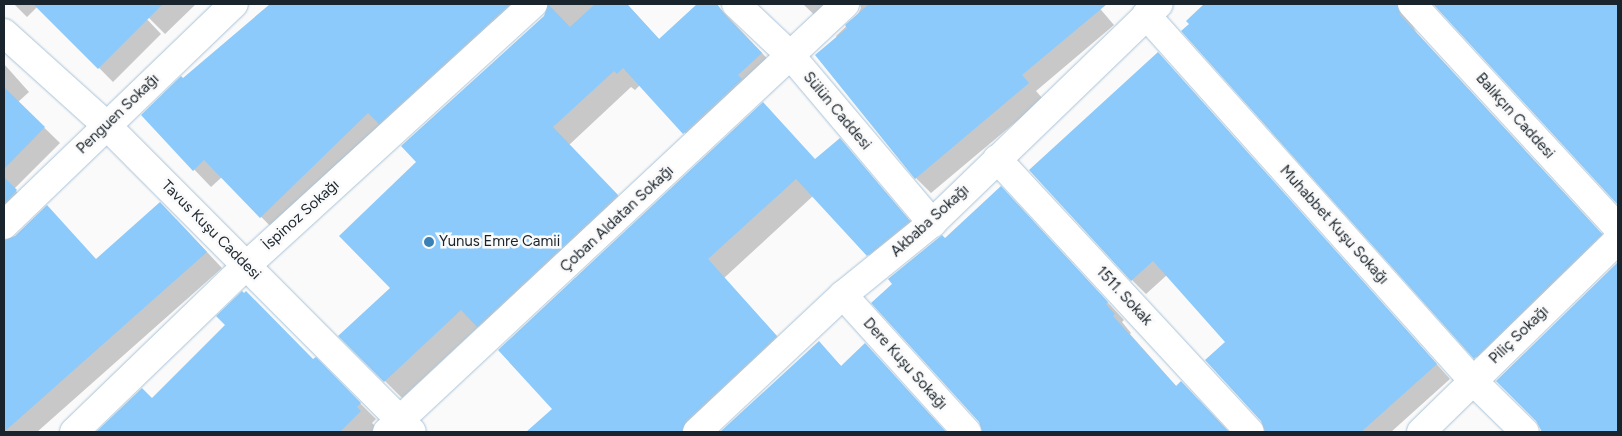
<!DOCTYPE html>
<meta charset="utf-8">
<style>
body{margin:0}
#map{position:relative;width:1622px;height:436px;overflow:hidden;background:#fafafa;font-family:Figtree,sans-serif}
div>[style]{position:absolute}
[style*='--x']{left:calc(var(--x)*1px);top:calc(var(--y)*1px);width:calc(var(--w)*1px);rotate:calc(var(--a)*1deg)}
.shadow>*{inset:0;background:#0003}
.building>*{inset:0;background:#8bcafb}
.roads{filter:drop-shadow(0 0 1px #a9c3d8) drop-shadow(0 0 1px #a9c3d8)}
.street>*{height:28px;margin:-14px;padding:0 14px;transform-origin:14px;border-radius:14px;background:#fff}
.dots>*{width:14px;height:14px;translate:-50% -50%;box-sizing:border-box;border:2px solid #fafafa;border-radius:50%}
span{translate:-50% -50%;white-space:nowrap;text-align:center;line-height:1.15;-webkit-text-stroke:5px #fafafa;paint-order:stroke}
.street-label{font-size:15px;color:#1a242c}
.poi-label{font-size:15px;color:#1a242c}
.left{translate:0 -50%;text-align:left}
.frame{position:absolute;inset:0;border:5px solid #1a242c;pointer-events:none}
</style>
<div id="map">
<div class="shadow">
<i style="clip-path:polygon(14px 4px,196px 4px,165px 34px,144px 13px,143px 15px,161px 34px,113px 82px,38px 6px,27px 17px)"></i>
<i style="clip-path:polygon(272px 4px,627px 4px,660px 40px,699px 4px,716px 4px,778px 70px,701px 150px,640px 85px,635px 90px,631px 87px,569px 145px,634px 212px,494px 343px,478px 327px,402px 398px,340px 336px,392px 288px,418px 162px,545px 16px,548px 5px,540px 9px,278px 234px,222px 177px,211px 187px,142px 115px)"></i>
<i style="clip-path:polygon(803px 4px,856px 4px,828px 28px)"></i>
<i style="clip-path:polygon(860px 4px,1096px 4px,1114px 25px,1036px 91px,1043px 99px,931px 193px,916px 178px,836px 36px,857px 16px,861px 8px)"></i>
<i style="clip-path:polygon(1206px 4px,1618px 4px,1618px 203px,1438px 7px,1433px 4px,1424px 4px,1412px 24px,1416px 32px,1616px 249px,1490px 373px,1187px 21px)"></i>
<i style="clip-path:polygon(1158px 54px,1450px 379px,1391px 432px,1272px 432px,1206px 360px,1226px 342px,1167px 275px,1146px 294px,1132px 280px)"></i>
<i style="clip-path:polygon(4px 64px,29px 92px,18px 102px,60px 143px,14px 189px,32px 207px,4px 236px,4px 241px,96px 260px,176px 219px,222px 268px,37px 432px,4px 432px)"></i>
<i style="clip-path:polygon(840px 140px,926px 239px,885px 272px,813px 196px,724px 278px,793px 354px,706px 432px,528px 432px,553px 409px,499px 350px,815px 160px)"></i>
<i style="clip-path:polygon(1018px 205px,1124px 320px,1122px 322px,1131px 333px,1130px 334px,1177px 387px,1199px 400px,1229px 432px,983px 432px)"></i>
<i style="clip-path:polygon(1613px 268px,1618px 273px,1618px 432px,1544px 432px,1541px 430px)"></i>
<i style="clip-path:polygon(819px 343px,842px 367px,865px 345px,946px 432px,722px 432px)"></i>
<i style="clip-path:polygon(315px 359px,376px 419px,372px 423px,376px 427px,371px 432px,106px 432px,102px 428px,152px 400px)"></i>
</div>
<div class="building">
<i style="clip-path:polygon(33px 4px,163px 4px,98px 69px)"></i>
<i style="clip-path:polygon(270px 4px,510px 4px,379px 124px,368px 113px,260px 218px,204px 160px,193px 171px,141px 115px,181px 76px,183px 78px)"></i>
<i style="clip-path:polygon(548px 4px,570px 27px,595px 4px,627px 4px,659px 39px,697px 4px,717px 4px,725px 15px,762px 53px,738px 75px,742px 79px,683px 134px,623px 68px,617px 74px,614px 71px,553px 127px,618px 195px,477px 327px,461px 310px,384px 382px,338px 336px,390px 288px,339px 236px,416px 162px,401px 146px,544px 16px)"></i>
<i style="clip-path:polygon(869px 4px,1107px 4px,1022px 75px,1029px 83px,915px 179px,815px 55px,847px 28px,845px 25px)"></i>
<i style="clip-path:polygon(1204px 4px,1397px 4px,1400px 15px,1602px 234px,1474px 359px,1181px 31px,1189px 24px,1186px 21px)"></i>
<i style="clip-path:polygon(1433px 4px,1618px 4px,1618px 205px)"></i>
<i style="clip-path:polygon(1158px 52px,1437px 364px,1361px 432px,1265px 432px,1261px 421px,1205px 360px,1225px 342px,1153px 261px,1131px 281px,1029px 170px)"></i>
<i style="clip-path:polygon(4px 87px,45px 127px,4px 169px)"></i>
<i style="clip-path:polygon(763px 102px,815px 159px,840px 138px,910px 221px,867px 256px,796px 179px,708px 259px,777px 336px,686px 421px,682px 432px,526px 432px,552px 409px,498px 350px)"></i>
<i style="clip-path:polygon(4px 177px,17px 190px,4px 204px)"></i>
<i style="clip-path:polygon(1001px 186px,1108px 302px,1106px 304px,1115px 314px,1113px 316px,1176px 386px,1181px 381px,1229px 432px,982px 432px,979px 422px,871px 303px,892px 284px,888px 279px,942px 235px,945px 238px)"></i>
<i style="clip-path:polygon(160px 202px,207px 252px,4px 432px,4px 240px,15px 236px,47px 205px,96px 259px)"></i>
<i style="clip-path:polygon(1618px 262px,1618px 432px,1542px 432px,1536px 421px,1496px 381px)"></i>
<i style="clip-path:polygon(242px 291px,244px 293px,246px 291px,313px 359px,316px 357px,361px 403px,357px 407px,361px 411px,340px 432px,96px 432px,142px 388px,152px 398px,225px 325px,216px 316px)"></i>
<i style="clip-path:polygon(819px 341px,841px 366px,865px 343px,946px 432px,720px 432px)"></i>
</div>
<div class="roads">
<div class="street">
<i style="--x:736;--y:4;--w:76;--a:43.4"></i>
<i style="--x:791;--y:56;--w:219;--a:49.8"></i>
<i style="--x:1412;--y:4;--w:304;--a:47.4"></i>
<i style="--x:1146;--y:15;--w:489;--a:48.2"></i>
<i style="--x:1472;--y:380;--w:74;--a:44.5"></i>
<i style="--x:4;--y:33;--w:137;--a:42"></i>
<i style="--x:106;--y:125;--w:433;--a:45.1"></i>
<i style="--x:997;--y:159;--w:372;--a:47.2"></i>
<i style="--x:4;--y:225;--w:319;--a:-43.9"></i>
<i style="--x:843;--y:295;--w:185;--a:47.9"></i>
<i style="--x:74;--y:432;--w:239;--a:-44"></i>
<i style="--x:246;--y:266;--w:389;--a:-42.4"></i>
<i style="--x:387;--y:432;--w:627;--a:-43.06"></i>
<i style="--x:697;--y:432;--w:200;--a:-43.2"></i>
<i style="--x:843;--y:295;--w:114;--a:-39"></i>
<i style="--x:932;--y:223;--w:315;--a:-44"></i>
<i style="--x:1421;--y:432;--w:275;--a:-44.3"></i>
</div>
</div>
<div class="dots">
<i style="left:429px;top:242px;background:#3880b5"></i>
</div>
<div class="street-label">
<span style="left:837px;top:111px;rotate:50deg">Sülün Caddesi</span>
<span style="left:118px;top:114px;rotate:-44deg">Penguen Sokağı</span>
<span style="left:1515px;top:116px;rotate:48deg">Balıkçın Caddesi</span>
<span style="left:301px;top:215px;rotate:-42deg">İspinoz Sokağı</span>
<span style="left:617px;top:219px;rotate:-43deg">Çoban Aldatan Sokağı</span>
<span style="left:930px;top:221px;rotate:-42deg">Akbaba Sokağı</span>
<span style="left:1334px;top:225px;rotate:48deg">Muhabbet Kuşu Sokağı</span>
<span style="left:211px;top:230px;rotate:45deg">Tavus Kuşu Caddesi</span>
<span style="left:1124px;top:296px;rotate:47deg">1511. Sokak</span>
<span style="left:1519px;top:335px;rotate:-44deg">Piliç Sokağı</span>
<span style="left:905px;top:364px;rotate:48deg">Dere Kuşu Sokağı</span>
</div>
<div class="poi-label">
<span class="left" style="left:439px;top:242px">Yunus Emre Camii</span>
</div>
<div class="frame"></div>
</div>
